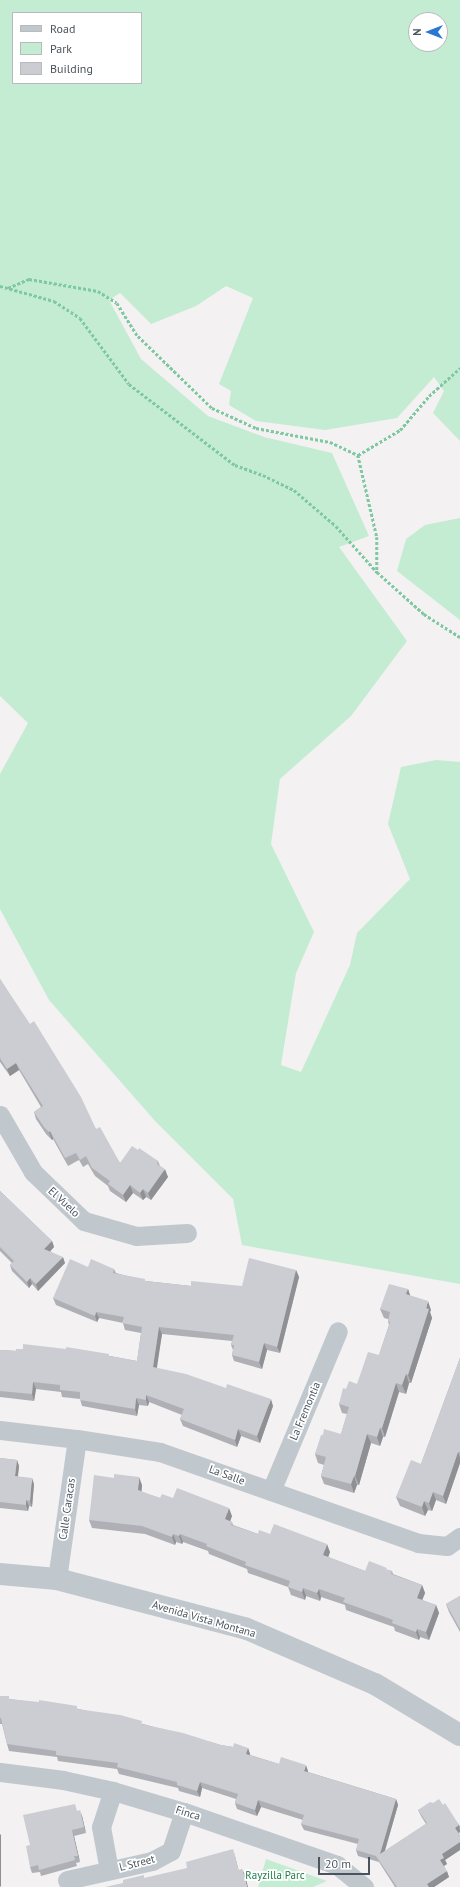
<!DOCTYPE html>
<style>
body{margin:0}
#map{position:relative;width:460px;height:1887px;overflow:hidden;background:#f3f1f1;font-family:"PT Sans",sans-serif}
div>[style]{position:absolute}
[style*='--x']{left:calc(var(--x)*1px);top:calc(var(--y)*1px);width:calc(var(--w)*1px);rotate:calc(var(--a)*1deg)}
.green>*{inset:0;background:#c4ecd2}
.path>*{height:2.5px;margin-top:-1.25px;transform-origin:0;background:repeating-linear-gradient(90deg,#7ec8a2 0 3px,transparent 0 5px)}
.minor>*{height:19px;margin:-9.5px;padding:0 9.5px;transform-origin:9.5px;border-radius:9.5px;background:#c0c8ce}
.tertiary>*{height:22px;margin:-11px;padding:0 11px;transform-origin:11px;border-radius:11px;background:#c0c8ce}
.wall>*{inset:0;background:#afb0b5}
.shaded-wall>*{inset:0;background:#8e9094}
.building>*{inset:0;background:#cbcdd3}
span{translate:-50% -50%;white-space:nowrap;text-align:center;line-height:1.15;-webkit-text-stroke:3.5px #fff;paint-order:stroke}
.street-label{font-size:11px;color:#4a545d}
.park-label{font-size:11px;color:#20794a}
.legend{position:absolute;left:12px;top:12px;width:130px;height:72px;box-sizing:border-box;background:#fff;border:1px solid #b7bbbe;margin:0;padding:5px 7px;list-style:none;font-size:12px;color:#4a545d}
.legend li{display:flex;align-items:center;gap:8px;height:20px}
.legend b{width:20px;border:1px solid #b7bbbe}
.north{position:absolute;left:408px;top:12px;width:40px;height:40px;box-sizing:border-box;background:#fff;border:1px solid #b7bbbe;border-radius:50%;rotate:270deg;font-size:11px;font-weight:700;line-height:16px;text-align:center;color:#4a545d}
.north::after{content:'';display:block;margin:auto;width:14px;height:18px;background:#2978d5;clip-path:polygon(50% 0,100% 100%,50% 72%,0 100%)}
.scale{position:absolute;left:318px;top:1857px;width:52px;height:18px;box-sizing:border-box;border:2px solid #4a545d;border-top:0;padding-left:5px;font-size:12px;line-height:14px;white-space:nowrap;color:#4a545d;-webkit-text-stroke:3px #fff;paint-order:stroke}
</style>
<div id="map">
<div class="green">
<i style="clip-path:polygon(evenodd,0 0,460px 0,460px 441px,433px 413px,444px 391px,434px 377px,397px 418px,325px 430px,256px 421px,229px 405px,231px 391px,219px 384px,253px 298px,226px 286px,196px 306px,151px 324px,120px 293px,109px 300px,141px 359px,208px 416px,264px 437px,332px 453px,369px 536px,339px 547px,407px 641px,351px 716px,280px 779px,271px 844px,314px 932px,296px 973px,281px 1065px,301px 1072px,350px 965px,357px 933px,410px 879px,388px 824px,401px 767px,436px 760px,460px 762px,460px 1284px,242px 1245px,233px 1199px,156px 1122px,49px 1000px,0 909px,0 774px,28px 723px,0 696px,0 0,13px 13px,141px 13px,141px 83px,13px 83px,13px 13px,0 0,416px 20px,440px 20px,440px 44px,416px 44px,416px 20px)"></i>
<i style="clip-path:polygon(460px 518px,460px 620px,397px 571px,406px 539px,425px 525px)"></i>
<i style="clip-path:polygon(266px 1859px,327px 1881px,313px 1887px,258px 1887px)"></i>
</div>
<div class="path">
<i style="--x:0;--y:286;--w:56;--a:15.5"></i>
<i style="--x:54;--y:301;--w:31;--a:33"></i>
<i style="--x:80;--y:318;--w:82;--a:53.4"></i>
<i style="--x:129;--y:384;--w:133;--a:37.4"></i>
<i style="--x:235;--y:465;--w:30;--a:20"></i>
<i style="--x:263;--y:475;--w:34;--a:26"></i>
<i style="--x:294;--y:490;--w:55;--a:40.6"></i>
<i style="--x:336;--y:526;--w:62;--a:48.3"></i>
<i style="--x:377;--y:572;--w:63;--a:41.8"></i>
<i style="--x:424;--y:614;--w:43;--a:32.6"></i>
<i style="--x:8;--y:288;--w:23;--a:-23"></i>
<i style="--x:29;--y:279;--w:70;--a:9.9"></i>
<i style="--x:98;--y:291;--w:22;--a:32"></i>
<i style="--x:117;--y:303;--w:39;--a:58"></i>
<i style="--x:138;--y:336;--w:103;--a:44.2"></i>
<i style="--x:212;--y:408;--w:48;--a:24.4"></i>
<i style="--x:256;--y:428;--w:75;--a:10.7"></i>
<i style="--x:330;--y:442;--w:31;--a:25"></i>
<i style="--x:358;--y:455;--w:84;--a:77"></i>
<i style="--x:377;--y:537;--w:34;--a:90"></i>
<i style="--x:358;--y:455;--w:49;--a:-30.8"></i>
<i style="--x:400;--y:430;--w:45;--a:-49.5"></i>
<i style="--x:429;--y:396;--w:42;--a:-42.1"></i>
</div>
<div class="minor">
<i style="--x:0;--y:1115;--w:66;--a:59.9"></i>
<i style="--x:33;--y:1172;--w:71;--a:43.9"></i>
<i style="--x:84;--y:1221;--w:54;--a:16.1"></i>
<i style="--x:136;--y:1236;--w:51;--a:-3.4"></i>
<i style="--x:0;--y:1430;--w:78;--a:6.7"></i>
<i style="--x:77;--y:1439;--w:84;--a:8.9"></i>
<i style="--x:160;--y:1452;--w:274;--a:19.4"></i>
<i style="--x:418;--y:1543;--w:29;--a:6"></i>
<i style="--x:447;--y:1546;--w:16;--a:-35"></i>
<i style="--x:271;--y:1491;--w:173;--a:-67.3"></i>
<i style="--x:57;--y:1579;--w:141;--a:-81.9"></i>
<i style="--x:0;--y:1772;--w:64;--a:7.2"></i>
<i style="--x:63;--y:1780;--w:51;--a:12.4"></i>
<i style="--x:113;--y:1791;--w:74;--a:16.5"></i>
<i style="--x:184;--y:1812;--w:162;--a:19.1"></i>
<i style="--x:337;--y:1865;--w:35;--a:39"></i>
<i style="--x:109;--y:1870;--w:44;--a:-100.5"></i>
<i style="--x:101;--y:1827;--w:38;--a:-72"></i>
<i style="--x:67;--y:1880;--w:87;--a:-12.6"></i>
<i style="--x:152;--y:1861;--w:21;--a:-28"></i>
<i style="--x:171;--y:1851;--w:41;--a:-71.6"></i>
</div>
<div class="tertiary">
<i style="--x:0;--y:1574;--w:57;--a:5"></i>
<i style="--x:57;--y:1579;--w:196;--a:14.7"></i>
<i style="--x:247;--y:1629;--w:139;--a:23.3"></i>
<i style="--x:375;--y:1684;--w:99;--a:31"></i>
</div>
<div class="wall">
<i style="clip-path:polygon(0 979px,96px 1129px,120px 1163px,138px 1150px,158px 1161px,160px 1166px,168px 1177px,151px 1200px,146px 1197px,143px 1200px,133px 1193px,126px 1202px,110px 1191px,108px 1186px,95px 1176px,88px 1164px,83px 1167px,79px 1160px,68px 1166px,53px 1139px,52px 1140px,46px 1134px,36px 1119px,34px 1112px,41px 1107px,19px 1070px,10px 1076px,0 1062px)"></i>
<i style="clip-path:polygon(0 1191px,52px 1241px,54px 1247px,50px 1251px,65px 1263px,38px 1291px,32px 1284px,29px 1288px,12px 1271px,10px 1265px,12px 1263px,0 1251px)"></i>
<i style="clip-path:polygon(88px 1267px,114px 1269px,116px 1273px,146px 1281px,191px 1286px,242px 1286px,296px 1270px,299px 1277px,280px 1353px,267px 1350px,262px 1369px,234px 1361px,232px 1355px,233px 1350px,231px 1345px,232px 1341px,162px 1334px,156px 1368px,273px 1406px,260px 1443px,241px 1436px,237px 1447px,183px 1426px,180px 1419px,182px 1415px,149px 1402px,148px 1406px,139px 1405px,137px 1416px,82px 1406px,80px 1399px,62px 1397px,61px 1392px,36px 1389px,34px 1401px,0 1397px,0 1350px,110px 1356px,137px 1361px,141px 1333px,125px 1330px,123px 1323px,99px 1318px,97px 1322px,56px 1305px,53px 1298px)"></i>
<i style="clip-path:polygon(408px 1289px,410px 1296px,431px 1310px,430px 1312px,432px 1318px,411px 1383px,409px 1383px,406px 1394px,399px 1392px,385px 1437px,383px 1437px,380px 1446px,371px 1443px,359px 1485px,357px 1485px,354px 1493px,324px 1484px,321px 1476px,324px 1465px,318px 1463px,315px 1454px,323px 1435px,341px 1434px,347px 1414px,342px 1413px,339px 1404px,346px 1389px,357px 1384px,379px 1355px,389px 1325px,388px 1321px,388px 1319px,384px 1318px,380px 1309px)"></i>
<i style="clip-path:polygon(460px 1358px,460px 1463px,446px 1504px,436px 1500px,432px 1511px,428px 1510px,425px 1516px,400px 1506px,396px 1497px,421px 1464px)"></i>
<i style="clip-path:polygon(0 1458px,17px 1460px,19px 1466px,18px 1477px,34px 1484px,32px 1507px,29px 1506px,28px 1511px,0 1508px)"></i>
<i style="clip-path:polygon(114px 1478px,142px 1485px,141px 1492px,160px 1498px,173px 1498px,232px 1516px,230px 1521px,232px 1522px,233px 1525px,258px 1534px,270px 1534px,330px 1552px,328px 1557px,365px 1571px,388px 1570px,392px 1571px,393px 1574px,422px 1585px,425px 1593px,422px 1600px,436px 1605px,439px 1613px,429px 1640px,420px 1637px,419px 1640px,395px 1631px,394px 1627px,391px 1626px,346px 1610px,345px 1605px,321px 1597px,320px 1601px,306px 1596px,305px 1600px,291px 1595px,288px 1587px,248px 1573px,247px 1569px,209px 1554px,208px 1551px,183px 1542px,182px 1544px,176px 1542px,175px 1545px,145px 1534px,92px 1528px,89px 1520px)"></i>
<i style="clip-path:polygon(460px 1596px,460px 1632px,449px 1612px,446px 1604px)"></i>
<i style="clip-path:polygon(0 1696px,10px 1699px,79px 1709px,143px 1724px,221px 1745px,233px 1747px,248px 1748px,250px 1754px,250px 1755px,279px 1764px,308px 1771px,308px 1772px,396px 1799px,398px 1805px,385px 1851px,426px 1824px,421px 1816px,418px 1810px,433px 1803px,443px 1805px,460px 1826px,460px 1832px,459px 1833px,460px 1835px,460px 1850px,445px 1860px,447px 1864px,444px 1866px,449px 1877px,434px 1887px,395px 1887px,379px 1862px,358px 1856px,356px 1850px,358px 1844px,304px 1830px,301px 1824px,303px 1820px,261px 1807px,257px 1816px,237px 1809px,235px 1803px,236px 1799px,202px 1788px,200px 1797px,179px 1791px,178px 1788px,119px 1774px,117px 1769px,58px 1761px,57px 1757px,9px 1751px,7px 1744px,2px 1724px,0 1724px)"></i>
<i style="clip-path:polygon(78px 1811px,82px 1816px,86px 1833px,74px 1836px,80px 1862px,76px 1863px,77px 1866px,41px 1876px,40px 1872px,32px 1873px,30px 1867px,30px 1845px)"></i>
</div>
<div class="shaded-wall">
<i style="clip-path:polygon(16px 1063px,19px 1070px,10px 1076px,7px 1069px)"></i>
<i style="clip-path:polygon(50px 1131px,53px 1139px,52px 1140px,49px 1132px)"></i>
<i style="clip-path:polygon(165px 1169px,168px 1177px,151px 1200px,148px 1193px)"></i>
<i style="clip-path:polygon(130px 1185px,133px 1193px,126px 1202px,123px 1195px)"></i>
<i style="clip-path:polygon(143px 1189px,146px 1197px,143px 1200px,140px 1193px)"></i>
<i style="clip-path:polygon(52px 1241px,54px 1247px,47px 1255px,44px 1249px)"></i>
<i style="clip-path:polygon(63px 1257px,65px 1263px,38px 1291px,36px 1284px)"></i>
<i style="clip-path:polygon(296px 1270px,299px 1277px,280px 1353px,277px 1347px)"></i>
<i style="clip-path:polygon(30px 1278px,32px 1284px,29px 1288px,27px 1282px)"></i>
<i style="clip-path:polygon(408px 1289px,411px 1298px,406px 1294px)"></i>
<i style="clip-path:polygon(428px 1301px,431px 1310px,430px 1312px,432px 1318px,411px 1383px,408px 1375px)"></i>
<i style="clip-path:polygon(96px 1312px,99px 1318px,97px 1322px,95px 1316px)"></i>
<i style="clip-path:polygon(159px 1327px,162px 1334px,156px 1374px,153px 1367px)"></i>
<i style="clip-path:polygon(264px 1343px,267px 1350px,262px 1369px,259px 1362px)"></i>
<i style="clip-path:polygon(406px 1374px,409px 1383px,406px 1394px,402px 1385px)"></i>
<i style="clip-path:polygon(33px 1382px,36px 1389px,34px 1401px,32px 1394px)"></i>
<i style="clip-path:polygon(396px 1383px,399px 1392px,385px 1437px,382px 1428px)"></i>
<i style="clip-path:polygon(146px 1395px,149px 1402px,148px 1406px,146px 1400px)"></i>
<i style="clip-path:polygon(136px 1398px,139px 1405px,137px 1416px,135px 1409px)"></i>
<i style="clip-path:polygon(271px 1399px,273px 1406px,260px 1443px,257px 1436px)"></i>
<i style="clip-path:polygon(380px 1428px,383px 1437px,380px 1446px,377px 1437px)"></i>
<i style="clip-path:polygon(238px 1429px,241px 1436px,237px 1447px,235px 1440px)"></i>
<i style="clip-path:polygon(367px 1434px,371px 1443px,359px 1485px,355px 1476px)"></i>
<i style="clip-path:polygon(458px 1452px,460px 1458px,460px 1463px,446px 1504px,443px 1496px)"></i>
<i style="clip-path:polygon(17px 1460px,19px 1466px,17px 1482px,15px 1476px)"></i>
<i style="clip-path:polygon(354px 1476px,357px 1485px,354px 1493px,351px 1484px)"></i>
<i style="clip-path:polygon(139px 1477px,142px 1485px,141px 1498px,138px 1490px)"></i>
<i style="clip-path:polygon(32px 1478px,34px 1484px,32px 1507px,30px 1501px)"></i>
<i style="clip-path:polygon(433px 1492px,436px 1500px,432px 1511px,429px 1503px)"></i>
<i style="clip-path:polygon(26px 1500px,29px 1506px,28px 1511px,26px 1505px)"></i>
<i style="clip-path:polygon(424px 1501px,428px 1510px,425px 1516px,422px 1507px)"></i>
<i style="clip-path:polygon(229px 1508px,232px 1516px,228px 1527px,225px 1519px)"></i>
<i style="clip-path:polygon(173px 1534px,176px 1542px,175px 1545px,172px 1537px)"></i>
<i style="clip-path:polygon(180px 1534px,183px 1542px,182px 1544px,179px 1536px)"></i>
<i style="clip-path:polygon(327px 1544px,330px 1552px,326px 1563px,323px 1555px)"></i>
<i style="clip-path:polygon(422px 1585px,425px 1593px,420px 1606px,417px 1598px)"></i>
<i style="clip-path:polygon(303px 1588px,306px 1596px,305px 1600px,302px 1592px)"></i>
<i style="clip-path:polygon(319px 1589px,321px 1597px,320px 1601px,317px 1593px)"></i>
<i style="clip-path:polygon(436px 1605px,439px 1613px,429px 1640px,426px 1632px)"></i>
<i style="clip-path:polygon(417px 1629px,420px 1637px,419px 1640px,416px 1632px)"></i>
<i style="clip-path:polygon(248px 1748px,250px 1754px,248px 1760px,246px 1754px)"></i>
<i style="clip-path:polygon(306px 1765px,308px 1771px,306px 1777px,304px 1771px)"></i>
<i style="clip-path:polygon(200px 1782px,202px 1788px,200px 1797px,197px 1791px)"></i>
<i style="clip-path:polygon(396px 1799px,398px 1805px,382px 1860px,380px 1854px)"></i>
<i style="clip-path:polygon(258px 1800px,261px 1807px,257px 1816px,255px 1810px)"></i>
<i style="clip-path:polygon(80px 1810px,82px 1816px,86px 1833px,84px 1827px)"></i>
<i style="clip-path:polygon(459px 1825px,460px 1832px,457px 1834px,455px 1828px)"></i>
<i style="clip-path:polygon(72px 1830px,74px 1836px,80px 1862px,78px 1856px)"></i>
<i style="clip-path:polygon(0 1834px,1px 1835px,1px 1887px,0 1886px)"></i>
<i style="clip-path:polygon(460px 1842px,460px 1850px,445px 1860px,447px 1864px,442px 1867px,440px 1860px,442px 1854px)"></i>
<i style="clip-path:polygon(233px 1849px,235px 1856px,240px 1876px,238px 1870px)"></i>
<i style="clip-path:polygon(242px 1869px,245px 1875px,248px 1887px,247px 1887px)"></i>
<i style="clip-path:polygon(447px 1871px,449px 1877px,434px 1887px,428px 1887px,427px 1884px)"></i>
</div>
<div class="building">
<i style="clip-path:polygon(0 979px,30px 1024px,34px 1021px,81px 1097px,96px 1129px,100px 1127px,120px 1163px,132px 1146px,138px 1150px,139px 1148px,158px 1161px,157px 1164px,165px 1169px,148px 1193px,143px 1189px,140px 1193px,130px 1185px,123px 1195px,108px 1184px,110px 1181px,92px 1168px,86px 1156px,80px 1160px,76px 1153px,65px 1158px,50px 1131px,49px 1132px,44px 1127px,34px 1112px,43px 1106px,16px 1063px,7px 1069px,0 1058px)"></i>
<i style="clip-path:polygon(0 1191px,52px 1241px,44px 1249px,63px 1257px,36px 1284px,30px 1278px,27px 1282px,10px 1265px,14px 1261px,0 1247px)"></i>
<i style="clip-path:polygon(249px 1258px,296px 1270px,277px 1347px,264px 1343px,259px 1362px,232px 1355px,234px 1345px,231px 1345px,234px 1335px,159px 1327px,153px 1367px,186px 1374px,226px 1388px,227px 1384px,271px 1399px,257px 1436px,238px 1429px,235px 1440px,180px 1419px,184px 1409px,146px 1395px,146px 1400px,136px 1398px,135px 1409px,80px 1400px,80px 1392px,60px 1390px,60px 1385px,33px 1382px,32px 1394px,0 1391px,0 1350px,16px 1351px,16px 1349px,23px 1349px,23px 1344px,66px 1349px,66px 1347px,109px 1354px,109px 1356px,137px 1361px,142px 1327px,122px 1323px,124px 1317px,96px 1312px,95px 1316px,53px 1298px,70px 1259px,88px 1267px,91px 1259px,114px 1269px,113px 1273px,145px 1279px,145px 1281px,191px 1286px,191px 1281px,242px 1286px)"></i>
<i style="clip-path:polygon(389px 1284px,408px 1289px,406px 1294px,428px 1301px,426px 1308px,429px 1309px,408px 1375px,406px 1374px,402px 1385px,396px 1383px,382px 1428px,380px 1428px,377px 1437px,367px 1434px,355px 1476px,354px 1476px,351px 1484px,321px 1476px,326px 1457px,315px 1454px,321px 1435px,323px 1435px,324px 1429px,341px 1434px,349px 1407px,339px 1404px,343px 1388px,346px 1389px,349px 1381px,357px 1384px,368px 1352px,379px 1355px,390px 1322px,388px 1321px,390px 1312px,380px 1309px)"></i>
<i style="clip-path:polygon(460px 1358px,460px 1452px,458px 1452px,443px 1496px,433px 1492px,429px 1503px,424px 1501px,422px 1507px,396px 1497px,411px 1460px,421px 1464px)"></i>
<i style="clip-path:polygon(0 1458px,17px 1460px,15px 1476px,32px 1478px,30px 1501px,26px 1500px,26px 1505px,0 1502px)"></i>
<i style="clip-path:polygon(114px 1474px,139px 1477px,138px 1490px,160px 1498px,162px 1494px,173px 1498px,177px 1488px,229px 1508px,225px 1519px,232px 1522px,231px 1525px,258px 1534px,259px 1530px,270px 1534px,274px 1524px,327px 1544px,323px 1555px,365px 1571px,369px 1561px,387px 1568px,386px 1569px,392px 1571px,391px 1574px,422px 1585px,417px 1598px,436px 1605px,426px 1632px,417px 1629px,416px 1632px,392px 1623px,393px 1620px,388px 1618px,343px 1602px,345px 1598px,319px 1589px,317px 1593px,303px 1588px,302px 1592px,288px 1587px,290px 1581px,245px 1565px,246px 1562px,206px 1546px,207px 1544px,180px 1534px,179px 1536px,173px 1534px,172px 1537px,142px 1526px,89px 1520px,94px 1475px,114px 1478px)"></i>
<i style="clip-path:polygon(460px 1596px,460px 1629px,446px 1604px)"></i>
<i style="clip-path:polygon(0 1696px,9px 1696px,9px 1699px,39px 1702px,39px 1700px,77px 1706px,77px 1709px,120px 1715px,142px 1721px,141px 1724px,183px 1733px,221px 1745px,233px 1747px,234px 1743px,248px 1748px,246px 1754px,279px 1764px,281px 1757px,306px 1765px,304px 1771px,396px 1799px,380px 1854px,427px 1823px,418px 1810px,430px 1802px,433px 1803px,439px 1799px,443px 1805px,445px 1803px,459px 1825px,455px 1828px,460px 1835px,460px 1842px,442px 1854px,444px 1858px,440px 1860px,447px 1871px,427px 1884px,429px 1887px,397px 1887px,376px 1856px,356px 1850px,359px 1839px,301px 1824px,304px 1815px,258px 1800px,255px 1810px,235px 1803px,238px 1794px,200px 1782px,197px 1791px,177px 1785px,177px 1782px,117px 1767px,118px 1763px,56px 1755px,56px 1751px,7px 1744px,1px 1718px,0 1718px)"></i>
<i style="clip-path:polygon(75px 1804px,77px 1811px,80px 1810px,84px 1827px,72px 1830px,78px 1856px,74px 1856px,75px 1860px,39px 1870px,38px 1865px,30px 1867px,26px 1846px,30px 1845px,23px 1815px)"></i>
<i style="clip-path:polygon(233px 1849px,238px 1870px,242px 1869px,247px 1887px,105px 1887px,123px 1883px,123px 1880px,144px 1875px,144px 1878px,187px 1868px,186px 1862px)"></i>
</div>
<div class="street-label">
<span style="left:64px;top:1202px;rotate:43deg">El Vuelo</span>
<span style="left:305px;top:1411px;rotate:-67deg">La Fremontia</span>
<span style="left:227px;top:1475px;rotate:20deg">La Salle</span>
<span style="left:67px;top:1509px;rotate:-82deg">Calle Caracas</span>
<span style="left:204px;top:1619px;rotate:16deg">Avenida Vista Montana</span>
<span style="left:188px;top:1813px;rotate:17deg">Finca</span>
<span style="left:137px;top:1863px;rotate:-14deg">L Street</span>
</div>
<div class="park-label">
<span style="left:275px;top:1875px">Rayzilla Parc</span>
</div>
<ul class="legend">
<li><b style="height:5px;background:#c0c8ce"></b>Road</li>
<li><b style="height:11px;background:#c4ecd2"></b>Park</li>
<li><b style="height:11px;background:#cbcdd3"></b>Building</li>
</ul>
<div class="north">N</div>
<div class="scale">20 m</div>
</div>
